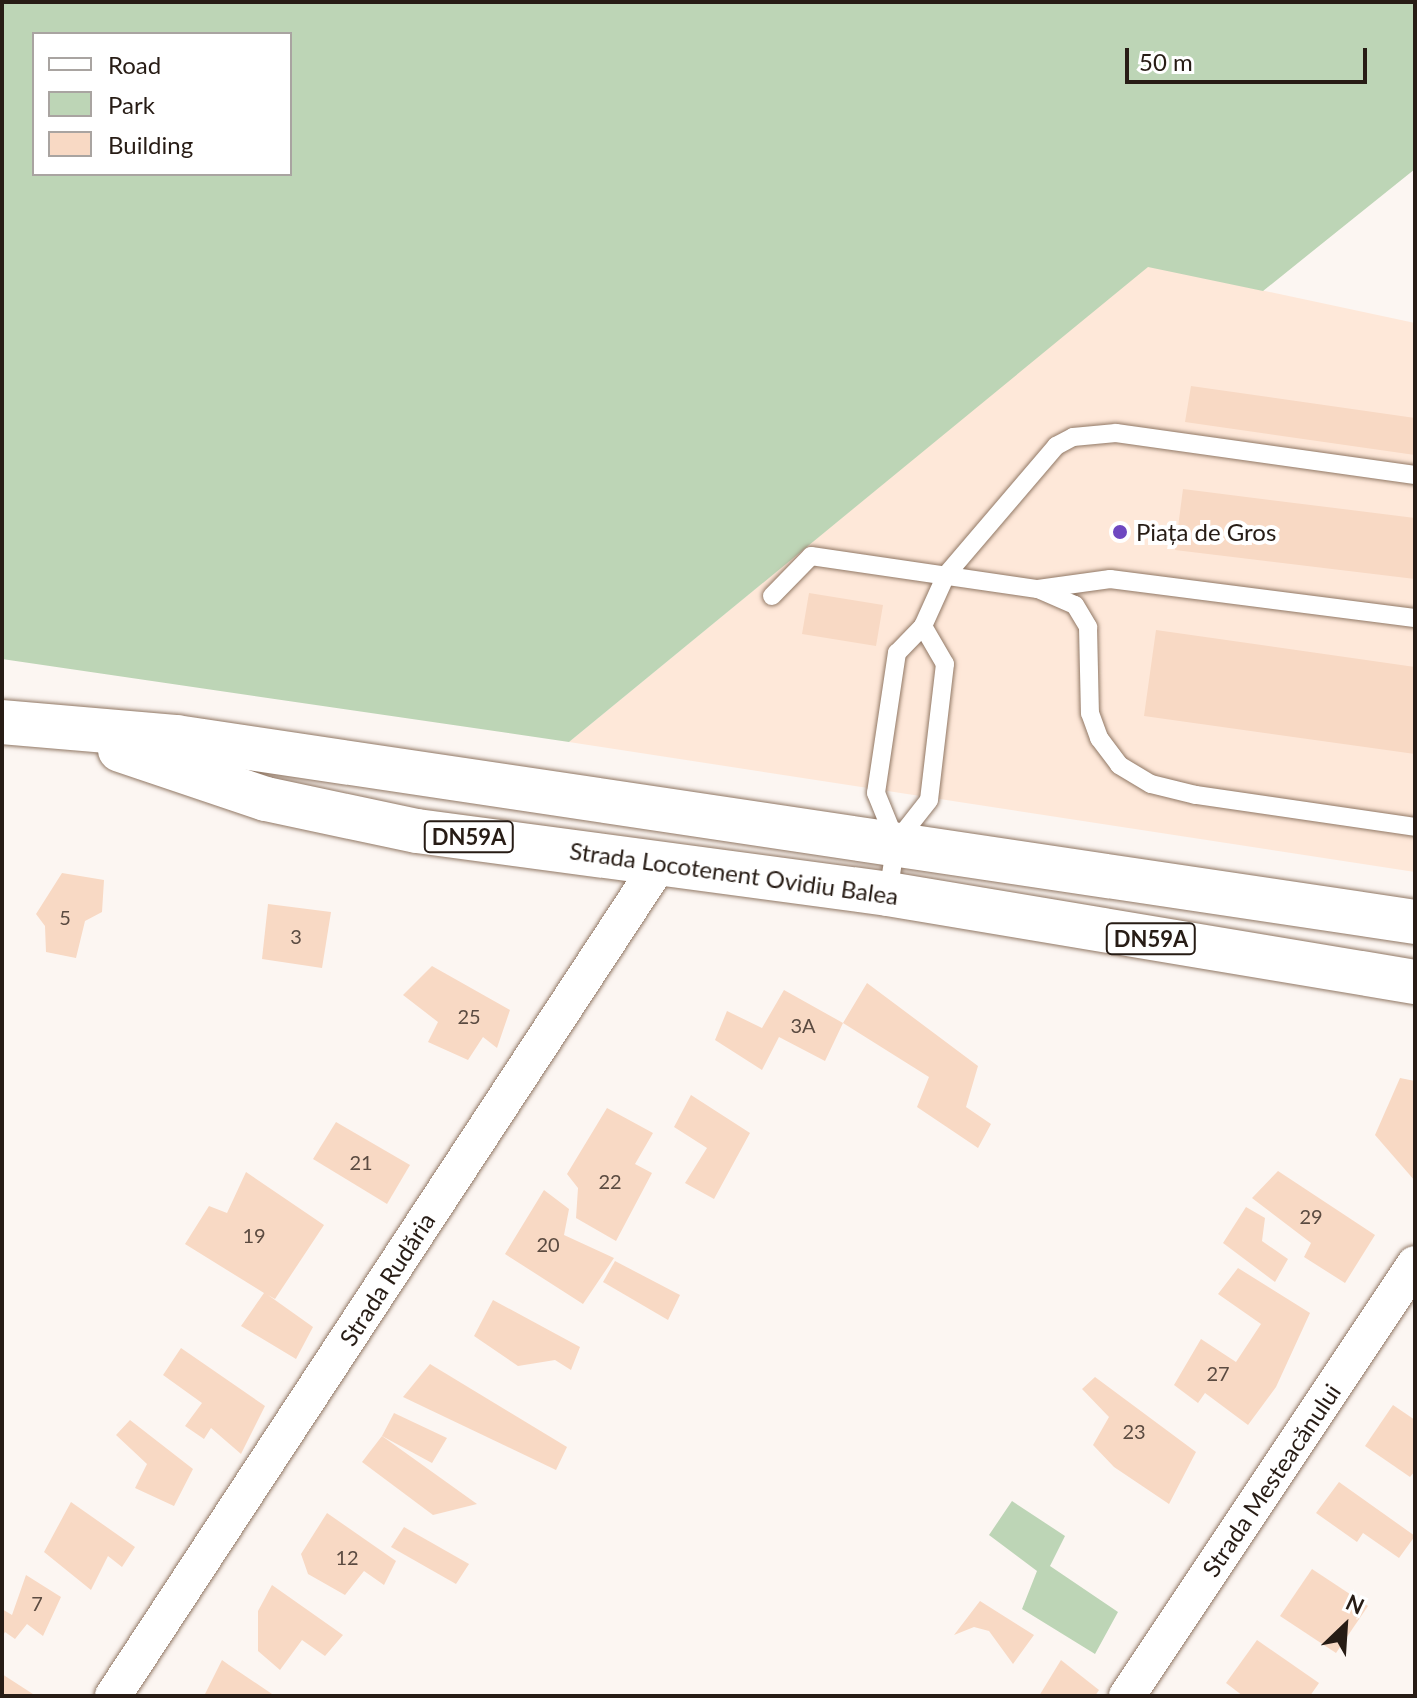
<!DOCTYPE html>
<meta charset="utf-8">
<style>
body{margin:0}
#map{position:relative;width:1417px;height:1698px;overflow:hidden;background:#fcf6f2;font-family:Lato,sans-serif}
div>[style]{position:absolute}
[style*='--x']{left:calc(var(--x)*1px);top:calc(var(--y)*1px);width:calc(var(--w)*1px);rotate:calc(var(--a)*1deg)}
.built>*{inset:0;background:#fee8d9}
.green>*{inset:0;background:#bdd5b6}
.building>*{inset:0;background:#f8d9c4}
.roads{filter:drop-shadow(0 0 2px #917865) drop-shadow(0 0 2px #917865)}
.lane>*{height:18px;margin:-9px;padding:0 9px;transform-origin:9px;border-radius:9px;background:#fff}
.street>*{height:36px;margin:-18px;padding:0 18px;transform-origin:18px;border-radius:18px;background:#fff}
.primary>*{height:44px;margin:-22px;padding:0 22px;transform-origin:22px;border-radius:22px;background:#fff}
.dots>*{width:22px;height:22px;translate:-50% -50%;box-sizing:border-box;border:4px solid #fff;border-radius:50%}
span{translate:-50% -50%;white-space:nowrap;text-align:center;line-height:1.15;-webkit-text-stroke:8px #fff;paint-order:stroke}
.number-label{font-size:20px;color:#5b4b41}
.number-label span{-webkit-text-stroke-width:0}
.shield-label span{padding:2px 6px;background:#fff;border:2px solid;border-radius:6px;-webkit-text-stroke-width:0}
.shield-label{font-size:22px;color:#271c15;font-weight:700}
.poi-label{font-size:24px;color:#271c15}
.left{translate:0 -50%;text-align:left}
.street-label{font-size:24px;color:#271c15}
.frame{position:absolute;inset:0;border:4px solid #271c15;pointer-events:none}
.legend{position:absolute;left:32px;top:32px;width:260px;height:144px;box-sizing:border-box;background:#fff;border:2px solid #a9a4a1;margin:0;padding:10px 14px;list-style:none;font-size:24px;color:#271c15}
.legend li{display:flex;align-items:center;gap:16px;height:40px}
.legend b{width:40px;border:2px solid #a9a4a1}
.north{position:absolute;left:1305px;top:1586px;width:80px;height:80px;-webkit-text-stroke:6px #fff;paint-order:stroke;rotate:25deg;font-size:22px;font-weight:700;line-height:32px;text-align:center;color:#271c15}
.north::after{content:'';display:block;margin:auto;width:28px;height:36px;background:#271c15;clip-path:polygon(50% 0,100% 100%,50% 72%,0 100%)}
.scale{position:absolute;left:1125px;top:48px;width:242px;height:36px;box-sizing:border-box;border:4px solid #271c15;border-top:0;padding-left:10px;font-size:24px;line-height:28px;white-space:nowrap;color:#271c15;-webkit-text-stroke:6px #fff;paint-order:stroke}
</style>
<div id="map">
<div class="built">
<i style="clip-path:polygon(1148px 266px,1415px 323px,1415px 872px,569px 742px)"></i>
</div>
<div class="green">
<i style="clip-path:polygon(evenodd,2px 2px,1415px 2px,1415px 169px,1263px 291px,1148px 267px,569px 742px,2px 659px,2px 2px,34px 34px,290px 34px,290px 174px,34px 174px,34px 34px)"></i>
<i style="clip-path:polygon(1012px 1501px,1065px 1536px,1050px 1566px,1118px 1612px,1095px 1654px,1022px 1609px,1037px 1571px,989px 1535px)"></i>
</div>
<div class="building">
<i style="clip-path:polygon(1191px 386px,1415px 418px,1415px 455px,1185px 422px)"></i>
<i style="clip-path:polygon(1183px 489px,1415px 518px,1415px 579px,1175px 550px)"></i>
<i style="clip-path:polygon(809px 593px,883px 605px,876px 646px,802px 634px)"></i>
<i style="clip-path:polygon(1156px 630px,1415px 667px,1415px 754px,1144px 716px)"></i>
<i style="clip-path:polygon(62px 873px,104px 880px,102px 912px,85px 921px,76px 958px,46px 952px,45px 926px,36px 914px)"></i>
<i style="clip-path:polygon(268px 904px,331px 912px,322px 968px,262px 959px)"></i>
<i style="clip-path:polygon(432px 966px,510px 1010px,497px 1048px,483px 1037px,468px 1060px,428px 1042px,438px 1022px,403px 995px)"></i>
<i style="clip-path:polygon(867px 983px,978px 1066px,966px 1107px,991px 1124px,978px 1148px,917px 1107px,929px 1077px,843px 1023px)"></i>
<i style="clip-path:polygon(784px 990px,843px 1023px,825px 1061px,779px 1037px,762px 1070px,715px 1040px,727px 1011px,762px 1028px)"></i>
<i style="clip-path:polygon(1400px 1078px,1415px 1081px,1415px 1181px,1375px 1135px)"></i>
<i style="clip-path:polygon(691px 1095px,750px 1133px,714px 1199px,685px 1183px,707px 1148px,674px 1127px)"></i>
<i style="clip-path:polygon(607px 1108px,653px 1133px,635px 1164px,652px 1173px,616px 1241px,576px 1218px,578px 1188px,567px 1174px)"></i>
<i style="clip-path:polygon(336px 1122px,410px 1165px,387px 1204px,313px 1159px)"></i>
<i style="clip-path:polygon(1278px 1171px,1375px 1235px,1345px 1283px,1304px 1257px,1311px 1243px,1252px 1198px)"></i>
<i style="clip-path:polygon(246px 1172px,324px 1225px,275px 1299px,268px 1295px,313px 1327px,296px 1359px,241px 1326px,264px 1293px,185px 1244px,209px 1206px,227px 1213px)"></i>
<i style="clip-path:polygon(544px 1190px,569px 1209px,564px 1235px,614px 1258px,583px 1304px,505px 1254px)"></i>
<i style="clip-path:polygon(1246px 1207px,1265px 1218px,1262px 1241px,1288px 1259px,1275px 1282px,1223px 1243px)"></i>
<i style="clip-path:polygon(615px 1261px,680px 1295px,668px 1320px,603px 1282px)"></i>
<i style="clip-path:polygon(1238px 1268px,1310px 1313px,1276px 1387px,1248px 1425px,1205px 1393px,1198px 1403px,1174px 1385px,1201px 1339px,1236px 1362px,1261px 1324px,1218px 1294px)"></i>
<i style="clip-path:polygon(493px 1300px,580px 1347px,571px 1370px,555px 1360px,518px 1366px,474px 1336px)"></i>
<i style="clip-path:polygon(181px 1348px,265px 1406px,241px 1454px,211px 1428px,204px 1439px,185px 1426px,202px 1403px,163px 1375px)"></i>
<i style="clip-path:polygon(430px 1364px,567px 1447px,556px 1470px,403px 1397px)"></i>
<i style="clip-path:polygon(1095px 1377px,1196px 1452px,1169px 1504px,1114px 1467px,1093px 1445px,1109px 1417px,1082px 1389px)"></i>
<i style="clip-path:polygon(1393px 1405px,1415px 1420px,1415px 1471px,1410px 1477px,1365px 1446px)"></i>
<i style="clip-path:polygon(394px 1413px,447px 1438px,432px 1463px,382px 1436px)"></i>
<i style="clip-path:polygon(130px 1420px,193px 1469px,174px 1506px,135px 1488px,147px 1464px,116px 1435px)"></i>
<i style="clip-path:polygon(382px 1436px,477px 1504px,433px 1515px,362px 1462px)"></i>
<i style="clip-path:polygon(1339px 1482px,1415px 1536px,1399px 1558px,1363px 1533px,1357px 1542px,1316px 1513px)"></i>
<i style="clip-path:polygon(71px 1502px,135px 1547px,122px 1567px,108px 1556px,91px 1590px,44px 1552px)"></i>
<i style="clip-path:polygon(327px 1513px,396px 1561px,384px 1585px,364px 1571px,345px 1595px,308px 1574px,301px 1554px)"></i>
<i style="clip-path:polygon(404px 1527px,469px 1564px,456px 1584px,391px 1547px)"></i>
<i style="clip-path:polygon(1312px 1569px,1368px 1606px,1336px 1653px,1280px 1616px)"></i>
<i style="clip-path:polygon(26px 1575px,61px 1597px,43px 1636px,27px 1624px,15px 1639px,5px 1632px,2px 1637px,2px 1609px,12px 1615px)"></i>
<i style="clip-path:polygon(272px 1585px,343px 1635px,325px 1656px,302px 1640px,280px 1670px,258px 1651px,258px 1611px)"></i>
<i style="clip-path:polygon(980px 1601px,1034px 1635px,1013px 1664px,989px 1631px,974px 1627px,954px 1635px)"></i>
<i style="clip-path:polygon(1257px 1640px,1319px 1683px,1310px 1696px,1243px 1696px,1226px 1683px)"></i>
<i style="clip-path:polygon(222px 1660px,229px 1665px,275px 1696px,204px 1696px)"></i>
<i style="clip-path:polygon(1061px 1660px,1099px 1690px,1095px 1696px,1039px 1696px)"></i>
<i style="clip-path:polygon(2px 1674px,36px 1696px,2px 1696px)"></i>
</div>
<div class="roads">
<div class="lane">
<i style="--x:1038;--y:589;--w:73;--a:-7.9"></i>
<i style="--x:1110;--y:579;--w:307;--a:7.3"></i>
<i style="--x:772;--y:596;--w:56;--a:-45.7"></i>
<i style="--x:811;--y:556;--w:229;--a:8.3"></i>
<i style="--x:1038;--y:589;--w:40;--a:23.4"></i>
<i style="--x:1075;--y:605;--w:26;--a:59"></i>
<i style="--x:1088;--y:627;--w:86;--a:88.7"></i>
<i style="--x:1090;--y:713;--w:27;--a:70"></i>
<i style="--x:1099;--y:738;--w:34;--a:53"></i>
<i style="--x:1119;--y:765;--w:37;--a:31"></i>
<i style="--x:1151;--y:784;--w:46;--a:13.7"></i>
<i style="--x:1196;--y:795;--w:221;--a:8.3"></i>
<i style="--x:896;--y:842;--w:53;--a:-51.8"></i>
<i style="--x:929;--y:800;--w:137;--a:-83.3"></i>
<i style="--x:945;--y:664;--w:44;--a:-120.1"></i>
<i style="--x:888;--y:894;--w:53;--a:-81.3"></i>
<i style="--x:896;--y:842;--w:53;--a:-112.2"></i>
<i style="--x:876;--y:793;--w:142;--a:-81.5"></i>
<i style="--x:897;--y:653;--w:37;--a:-46"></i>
<i style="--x:923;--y:626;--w:56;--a:-65.7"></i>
<i style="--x:946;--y:575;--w:170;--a:-49.5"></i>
<i style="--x:1056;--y:446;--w:19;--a:-28"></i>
<i style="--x:1073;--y:437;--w:43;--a:-5.3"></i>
<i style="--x:1116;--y:433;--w:302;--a:8"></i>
</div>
<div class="street">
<i style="--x:113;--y:1696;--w:999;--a:-56.72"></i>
<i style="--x:1127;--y:1696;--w:519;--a:-56.31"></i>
</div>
<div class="primary">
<i style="--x:2;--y:722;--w:175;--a:4.9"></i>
<i style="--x:176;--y:737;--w:1253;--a:8.49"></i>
<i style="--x:120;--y:750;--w:154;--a:18.6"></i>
<i style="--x:266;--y:799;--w:154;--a:12"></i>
<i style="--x:417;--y:831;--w:475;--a:7.6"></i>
<i style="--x:888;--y:894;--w:534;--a:9.48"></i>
</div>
</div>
<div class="dots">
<i style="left:1120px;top:532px;background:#6e47c0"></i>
</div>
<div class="number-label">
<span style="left:65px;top:917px">5</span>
<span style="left:296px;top:936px">3</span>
<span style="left:469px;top:1016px">25</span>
<span style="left:803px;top:1025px">3A</span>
<span style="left:361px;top:1162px">21</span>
<span style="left:610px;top:1181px">22</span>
<span style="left:1311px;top:1216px">29</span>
<span style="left:254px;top:1235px">19</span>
<span style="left:548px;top:1244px">20</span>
<span style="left:1218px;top:1373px">27</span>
<span style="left:1134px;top:1431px">23</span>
<span style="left:347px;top:1557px">12</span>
<span style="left:37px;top:1603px">7</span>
</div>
<div class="shield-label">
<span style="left:469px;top:837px">DN59A</span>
<span style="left:1151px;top:939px">DN59A</span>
</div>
<div class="poi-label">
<span class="left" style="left:1136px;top:532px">Piața de Gros</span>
</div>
<div class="street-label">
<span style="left:734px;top:873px;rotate:8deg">Strada Locotenent Ovidiu Balea</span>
<span style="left:387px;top:1279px;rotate:-57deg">Strada Rudăria</span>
<span style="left:1271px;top:1480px;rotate:-56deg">Strada Mesteacănului</span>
</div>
<div class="frame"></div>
<ul class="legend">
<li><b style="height:10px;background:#fff"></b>Road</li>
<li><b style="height:22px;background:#bdd5b6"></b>Park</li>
<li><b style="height:22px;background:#f8d9c4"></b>Building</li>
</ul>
<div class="north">N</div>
<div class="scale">50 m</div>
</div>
